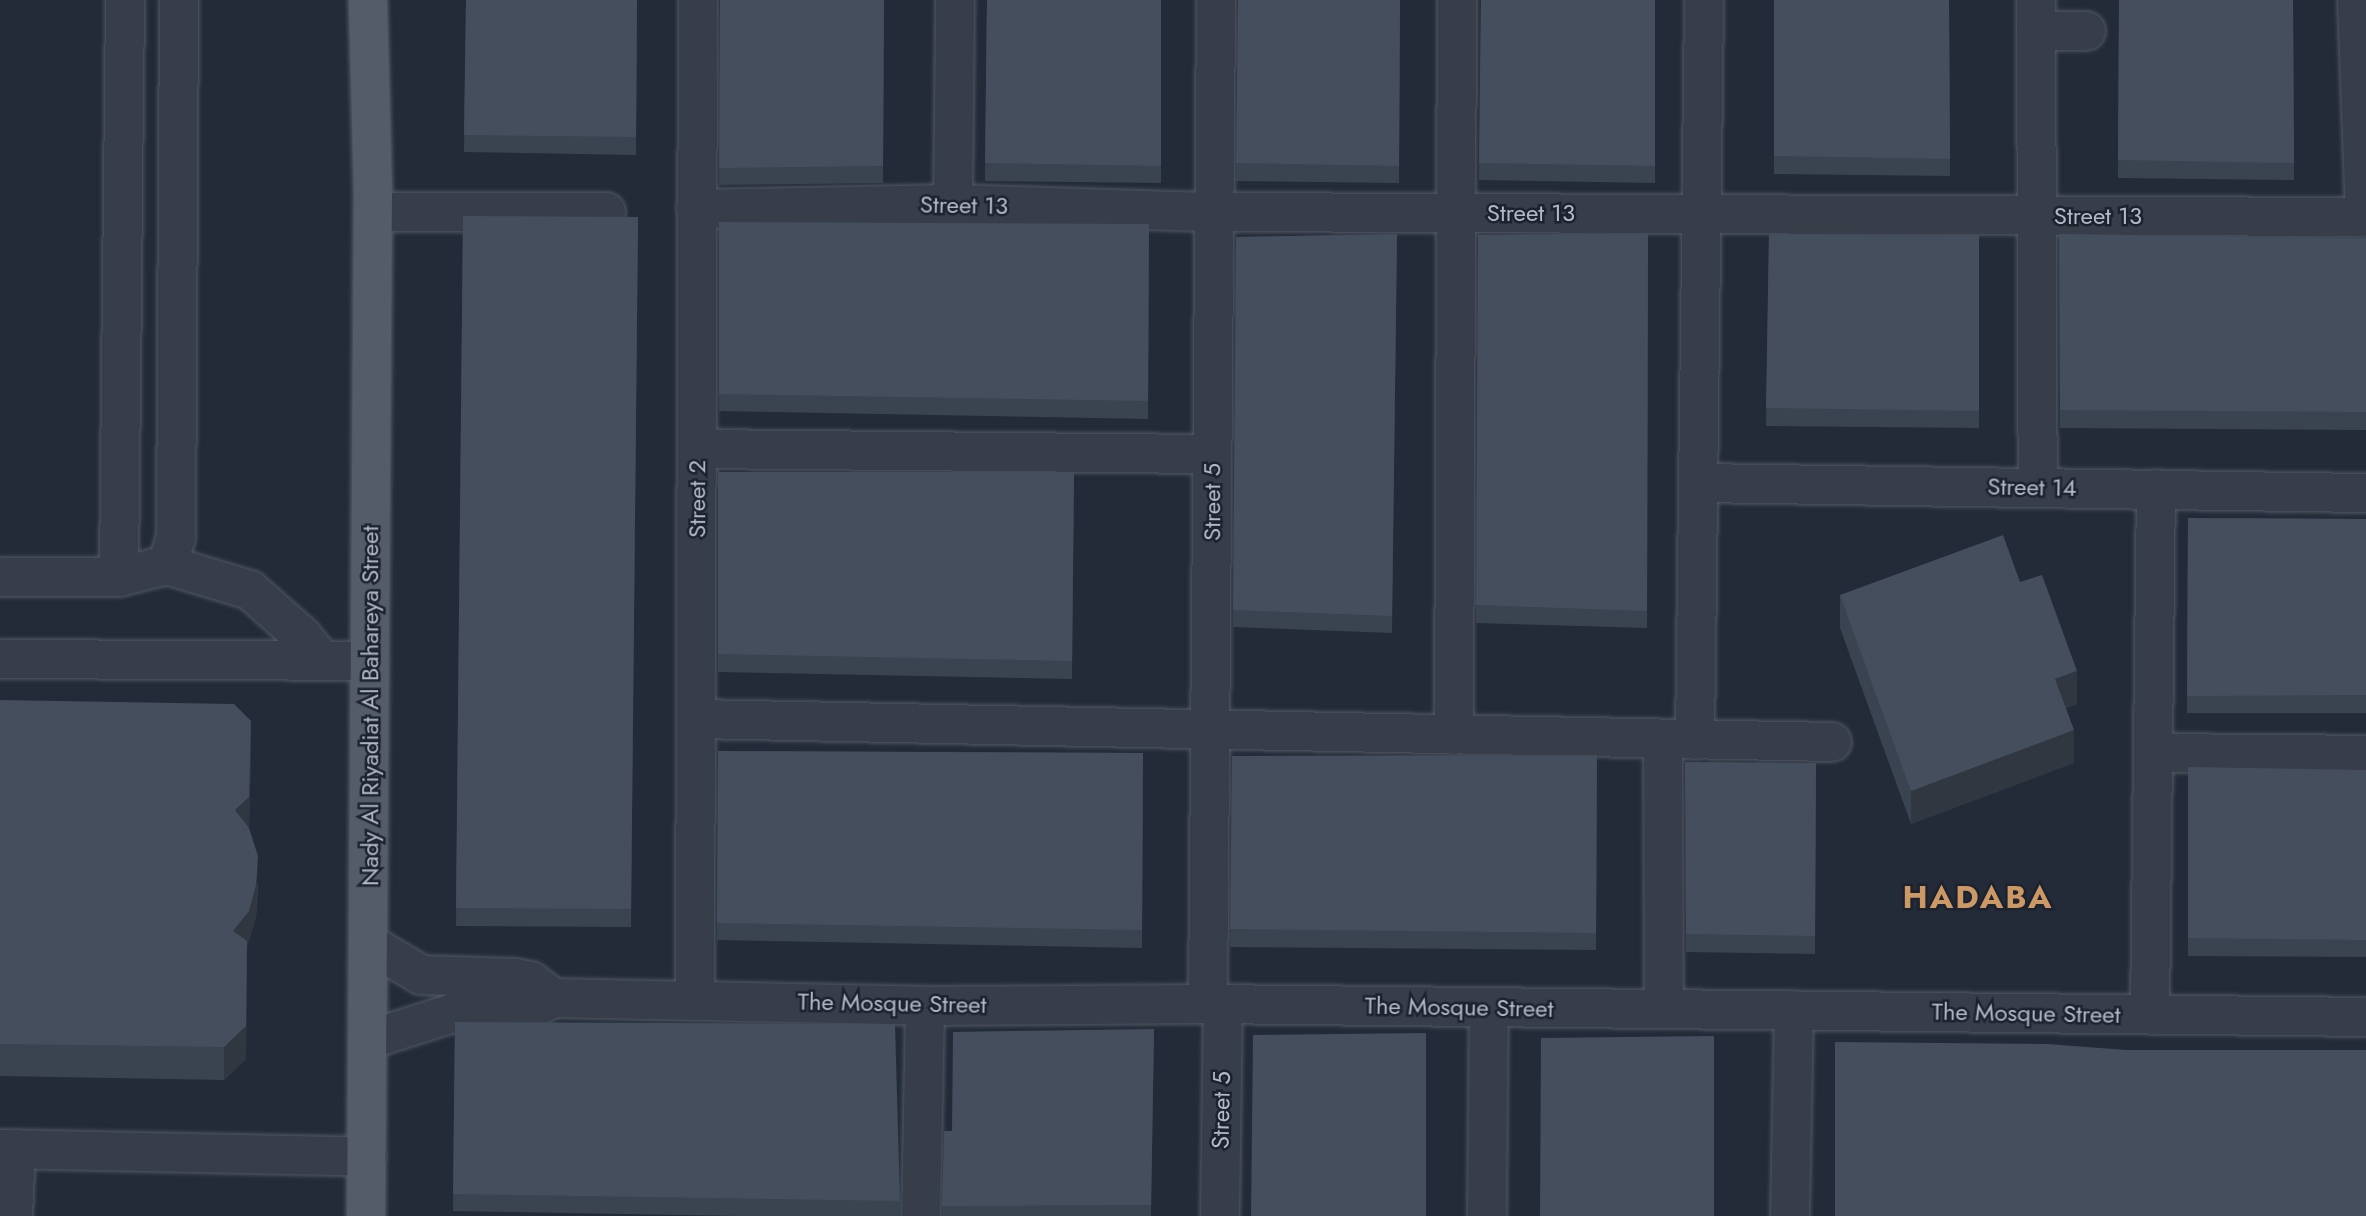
<!DOCTYPE html>
<style>
body{margin:0}
#map{position:relative;width:2366px;height:1216px;overflow:hidden;background:#232b38;font-family:Jost,sans-serif}
div>[style]{position:absolute}
[style*='--x']{left:calc(var(--x)*1px);top:calc(var(--y)*1px);width:calc(var(--w)*1px);rotate:calc(var(--a)*1deg)}
.roads{filter:drop-shadow(0 0 2px #525864) drop-shadow(0 0 2px #525864)}
.minor>*{height:38px;margin:-19px;padding:0 19px;transform-origin:19px;border-radius:19px;background:#373d49}
.major>*{height:38px;margin:-19px;padding:0 19px;transform-origin:19px;border-radius:19px;background:#555c69}
.wall>*{inset:0;background:#3a4350}
.shaded-wall>*{inset:0;background:#303741}
.building>*{inset:0;background:#444e5d}
span{translate:-50% -50%;white-space:nowrap;text-align:center;line-height:1.15;-webkit-text-stroke:5px #1c222e;paint-order:stroke}
.street-label{font-size:24px;color:#b2b8c5}
.district-label{font-size:32px;color:#cc9865;font-weight:700;letter-spacing:2px}
</style>
<div id="map">
<div class="roads">
<div class="minor">
<i style="--x:125;--y:0;--w:577;--a:90.6"></i>
<i style="--x:119;--y:577;--w:49;--a:-14"></i>
<i style="--x:167;--y:565;--w:28;--a:-72"></i>
<i style="--x:176;--y:538;--w:538;--a:-89.68"></i>
<i style="--x:2036;--y:0;--w:487;--a:89.8"></i>
<i style="--x:2357;--y:0;--w:217;--a:87.9"></i>
<i style="--x:2036;--y:31;--w:50;--a:0"></i>
<i style="--x:953;--y:204;--w:204;--a:-89.4"></i>
<i style="--x:696;--y:209;--w:257;--a:-1.1"></i>
<i style="--x:953;--y:204;--w:261;--a:1.8"></i>
<i style="--x:1214;--y:212;--w:1152;--a:0.25"></i>
<i style="--x:373;--y:212;--w:233;--a:0"></i>
<i style="--x:697;--y:449;--w:515;--a:0.56"></i>
<i style="--x:1698;--y:483;--w:668;--a:0.86"></i>
<i style="--x:167;--y:565;--w:87;--a:16.8"></i>
<i style="--x:250;--y:590;--w:69;--a:41.5"></i>
<i style="--x:302;--y:636;--w:32;--a:51"></i>
<i style="--x:0;--y:577;--w:119;--a:0"></i>
<i style="--x:0;--y:659;--w:370;--a:0.3"></i>
<i style="--x:696;--y:719;--w:1136;--a:1.16"></i>
<i style="--x:1454;--y:735;--w:735;--a:-89.77"></i>
<i style="--x:1663;--y:739;--w:270;--a:89.8"></i>
<i style="--x:1695;--y:740;--w:740;--a:-89.3"></i>
<i style="--x:2153;--y:753;--w:213;--a:0.5"></i>
<i style="--x:368;--y:943;--w:62;--a:31.1"></i>
<i style="--x:421;--y:975;--w:94;--a:1.8"></i>
<i style="--x:515;--y:978;--w:16;--a:11"></i>
<i style="--x:531;--y:981;--w:28;--a:38"></i>
<i style="--x:695;--y:998;--w:998;--a:-89.83"></i>
<i style="--x:1208;--y:1004;--w:1004;--a:-89.54"></i>
<i style="--x:2150;--y:1014;--w:525;--a:-89.35"></i>
<i style="--x:368;--y:1040;--w:86;--a:-17.6"></i>
<i style="--x:450;--y:1014;--w:73;--a:0"></i>
<i style="--x:523;--y:1014;--w:34;--a:-28"></i>
<i style="--x:553;--y:998;--w:372;--a:1.2"></i>
<i style="--x:925;--y:1006;--w:283;--a:-0.4"></i>
<i style="--x:1208;--y:1004;--w:1158;--a:0.64"></i>
<i style="--x:0;--y:1149;--w:367;--a:1.2"></i>
<i style="--x:13;--y:1216;--w:67;--a:-87.4"></i>
<i style="--x:921;--y:1216;--w:210;--a:-88.9"></i>
<i style="--x:1220;--y:1216;--w:212;--a:-89.2"></i>
<i style="--x:1487;--y:1216;--w:209;--a:-89.5"></i>
<i style="--x:1790;--y:1216;--w:206;--a:-88.9"></i>
</div>
<div class="major">
<i style="--x:366;--y:1216;--w:1021;--a:-89.61"></i>
<i style="--x:373;--y:195;--w:195;--a:-91.5"></i>
</div>
</div>
<div class="wall">
<i style="clip-path:polygon(466px 0,637px 0,636px 155px,464px 152px)"></i>
<i style="clip-path:polygon(720px 0,884px 0,883px 183px,719px 185px)"></i>
<i style="clip-path:polygon(987px 0,1161px 0,1161px 183px,985px 181px)"></i>
<i style="clip-path:polygon(1238px 0,1400px 0,1399px 183px,1236px 181px)"></i>
<i style="clip-path:polygon(1481px 0,1655px 0,1655px 183px,1479px 180px)"></i>
<i style="clip-path:polygon(1774px 0,1949px 0,1950px 176px,1774px 174px)"></i>
<i style="clip-path:polygon(2119px 0,2293px 0,2294px 180px,2118px 178px)"></i>
<i style="clip-path:polygon(463px 216px,638px 217px,631px 927px,456px 926px)"></i>
<i style="clip-path:polygon(719px 222px,1149px 224px,1148px 419px,719px 411px)"></i>
<i style="clip-path:polygon(1648px 233px,1647px 628px,1476px 623px,1478px 235px)"></i>
<i style="clip-path:polygon(1397px 234px,1392px 633px,1233px 627px,1236px 237px)"></i>
<i style="clip-path:polygon(1769px 234px,1979px 235px,1979px 428px,1766px 426px)"></i>
<i style="clip-path:polygon(2059px 234px,2366px 238px,2366px 430px,2060px 428px)"></i>
<i style="clip-path:polygon(718px 472px,1074px 472px,1072px 679px,718px 672px)"></i>
<i style="clip-path:polygon(2188px 518px,2366px 519px,2366px 713px,2187px 713px)"></i>
<i style="clip-path:polygon(1840px 595px,2077px 704px,2066px 708px,2074px 763px,1911px 824px,1840px 628px)"></i>
<i style="clip-path:polygon(0 700px,251px 754px,249px 830px,258px 888px,256px 918px,247px 946px,246px 1059px,224px 1080px,0 1076px)"></i>
<i style="clip-path:polygon(718px 751px,1143px 753px,1142px 948px,717px 940px)"></i>
<i style="clip-path:polygon(1597px 755px,1596px 950px,1230px 947px,1232px 756px)"></i>
<i style="clip-path:polygon(1685px 762px,1816px 763px,1815px 954px,1686px 952px)"></i>
<i style="clip-path:polygon(2188px 767px,2366px 770px,2366px 957px,2188px 956px)"></i>
<i style="clip-path:polygon(455px 1022px,900px 1201px,900px 1216px,738px 1216px,453px 1211px)"></i>
<i style="clip-path:polygon(1154px 1029px,1151px 1216px,942px 1216px,944px 1131px,952px 1131px)"></i>
</div>
<div class="shaded-wall">
<i style="clip-path:polygon(2077px 671px,2077px 704px,2055px 712px,2055px 679px)"></i>
<i style="clip-path:polygon(251px 721px,251px 754px,249px 830px,235px 810px)"></i>
<i style="clip-path:polygon(2074px 730px,2074px 763px,1911px 824px,1911px 791px)"></i>
<i style="clip-path:polygon(258px 856px,256px 918px,247px 946px,246px 1059px,224px 1080px,224px 1047px,233px 931px)"></i>
</div>
<div class="building">
<i style="clip-path:polygon(466px 0,637px 0,636px 137px,464px 135px)"></i>
<i style="clip-path:polygon(720px 0,884px 0,883px 166px,719px 168px)"></i>
<i style="clip-path:polygon(987px 0,1161px 0,1161px 166px,985px 163px)"></i>
<i style="clip-path:polygon(1238px 0,1400px 0,1399px 166px,1236px 163px)"></i>
<i style="clip-path:polygon(1481px 0,1655px 0,1655px 166px,1479px 163px)"></i>
<i style="clip-path:polygon(1774px 0,1949px 0,1950px 159px,1774px 156px)"></i>
<i style="clip-path:polygon(2119px 0,2293px 0,2294px 163px,2118px 160px)"></i>
<i style="clip-path:polygon(463px 216px,638px 217px,631px 909px,456px 908px)"></i>
<i style="clip-path:polygon(719px 222px,1149px 224px,1148px 401px,719px 394px)"></i>
<i style="clip-path:polygon(1648px 233px,1647px 611px,1476px 605px,1478px 235px)"></i>
<i style="clip-path:polygon(1397px 234px,1392px 616px,1233px 610px,1236px 237px)"></i>
<i style="clip-path:polygon(1769px 234px,1979px 235px,1979px 411px,1766px 408px)"></i>
<i style="clip-path:polygon(2059px 234px,2366px 238px,2366px 412px,2060px 410px)"></i>
<i style="clip-path:polygon(718px 472px,1074px 472px,1072px 661px,718px 654px)"></i>
<i style="clip-path:polygon(2188px 518px,2366px 519px,2366px 695px,2187px 696px)"></i>
<i style="clip-path:polygon(2003px 535px,2020px 582px,2042px 575px,2077px 671px,2055px 679px,2074px 730px,1911px 791px,1840px 595px)"></i>
<i style="clip-path:polygon(0 700px,234px 704px,251px 721px,249px 797px,235px 810px,249px 828px,258px 856px,256px 885px,249px 911px,233px 931px,247px 941px,246px 1026px,224px 1047px,0 1044px)"></i>
<i style="clip-path:polygon(718px 751px,1143px 753px,1142px 930px,717px 923px)"></i>
<i style="clip-path:polygon(1597px 755px,1596px 933px,1230px 929px,1232px 756px)"></i>
<i style="clip-path:polygon(1685px 762px,1816px 763px,1815px 936px,1686px 934px)"></i>
<i style="clip-path:polygon(2188px 767px,2366px 770px,2366px 940px,2188px 938px)"></i>
<i style="clip-path:polygon(455px 1022px,895px 1024px,900px 1201px,453px 1194px)"></i>
<i style="clip-path:polygon(1154px 1029px,1151px 1205px,942px 1206px,944px 1131px,952px 1131px,953px 1032px)"></i>
<i style="clip-path:polygon(1426px 1033px,1426px 1216px,1251px 1216px,1253px 1035px)"></i>
<i style="clip-path:polygon(1714px 1036px,1714px 1216px,1540px 1216px,1541px 1038px)"></i>
<i style="clip-path:polygon(1835px 1042px,2047px 1044px,2126px 1050px,2366px 1050px,2366px 1216px,1835px 1216px)"></i>
</div>
<div class="street-label">
<span style="left:964px;top:205px;rotate:1deg">Street 13</span>
<span style="left:1531px;top:213px">Street 13</span>
<span style="left:2098px;top:216px">Street 13</span>
<span style="left:2032px;top:487px;rotate:1deg">Street 14</span>
<span style="left:697px;top:499px;rotate:-90deg">Street 2</span>
<span style="left:1212px;top:502px;rotate:-90deg">Street 5</span>
<span style="left:370px;top:706px;rotate:-90deg">Nady Al Riyadiat Al Bahareya Street</span>
<span style="left:892px;top:1003px;rotate:1deg">The Mosque Street</span>
<span style="left:1459px;top:1007px;rotate:1deg">The Mosque Street</span>
<span style="left:2026px;top:1013px;rotate:1deg">The Mosque Street</span>
<span style="left:1221px;top:1110px;rotate:-89deg">Street 5</span>
</div>
<div class="district-label">
<span style="left:1978px;top:897px">HADABA</span>
</div>
</div>
